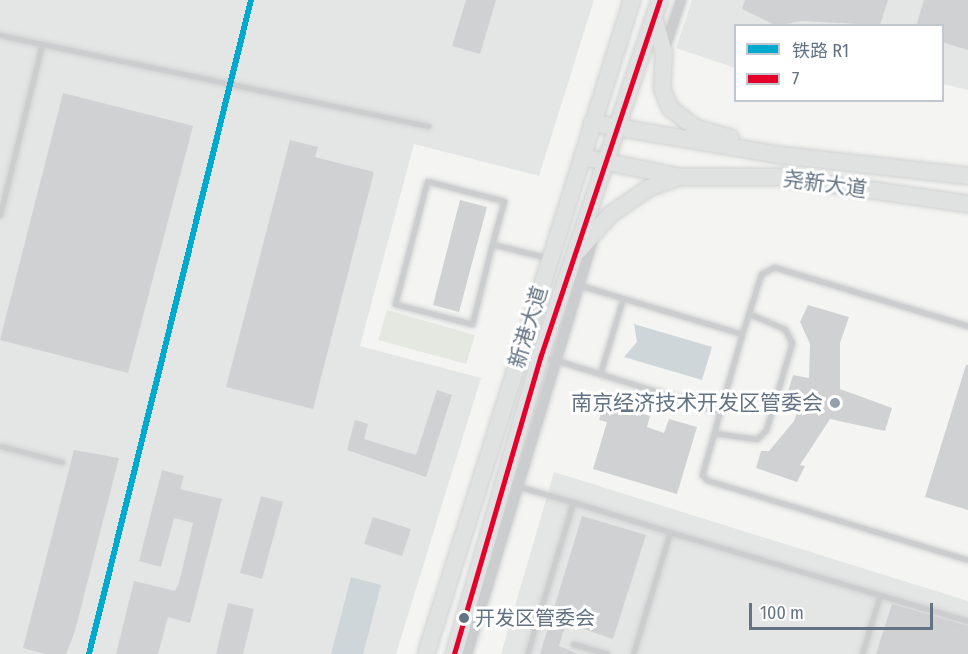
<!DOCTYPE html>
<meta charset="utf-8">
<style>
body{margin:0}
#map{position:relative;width:968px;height:654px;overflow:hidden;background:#f4f5f3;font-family:"Fira Sans Condensed","Noto Sans SC",sans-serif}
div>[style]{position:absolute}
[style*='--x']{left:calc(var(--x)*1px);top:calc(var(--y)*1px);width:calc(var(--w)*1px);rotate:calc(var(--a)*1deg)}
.built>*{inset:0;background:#e4e6e6}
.green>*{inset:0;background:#e4e8e1}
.water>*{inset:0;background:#ced6d9}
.building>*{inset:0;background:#d0d1d2}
.roads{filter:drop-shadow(0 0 2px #d0d1d1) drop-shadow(0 0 2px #d0d1d1)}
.service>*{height:5px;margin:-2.5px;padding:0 2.5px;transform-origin:2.5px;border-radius:2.5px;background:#cccdce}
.minor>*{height:10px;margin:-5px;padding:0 5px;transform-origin:5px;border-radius:5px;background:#cccdce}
.primary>*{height:16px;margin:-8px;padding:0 8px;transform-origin:8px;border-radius:8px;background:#e0e1e1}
.bus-1>*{height:4.5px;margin:-2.25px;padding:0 2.25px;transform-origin:2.25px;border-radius:2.25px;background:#e4002b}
.rail-1>*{height:6px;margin:-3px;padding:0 3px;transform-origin:3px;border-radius:3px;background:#00a9ce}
.dots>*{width:16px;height:16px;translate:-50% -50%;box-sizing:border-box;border:3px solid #fff;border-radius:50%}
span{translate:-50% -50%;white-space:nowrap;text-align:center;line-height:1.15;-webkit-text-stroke:6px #fff;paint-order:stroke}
.bus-label{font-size:20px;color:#647384}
.left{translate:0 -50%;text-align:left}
.street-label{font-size:21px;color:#647384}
.poi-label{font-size:21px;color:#647384}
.right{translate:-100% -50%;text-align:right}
.legend{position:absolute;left:734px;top:24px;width:210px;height:78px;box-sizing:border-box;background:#fff;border:2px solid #c1c7ce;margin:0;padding:8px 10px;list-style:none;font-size:18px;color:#647384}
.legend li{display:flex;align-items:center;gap:12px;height:30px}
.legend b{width:30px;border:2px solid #c1c7ce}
.scale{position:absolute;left:749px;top:603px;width:184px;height:27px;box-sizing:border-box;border:3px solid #647384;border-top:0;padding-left:8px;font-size:18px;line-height:21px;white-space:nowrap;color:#647384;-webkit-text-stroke:4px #fff;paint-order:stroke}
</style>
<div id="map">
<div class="built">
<i style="clip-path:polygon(0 0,594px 0,539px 176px,414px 144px,360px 346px,481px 378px,396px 654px,0 654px)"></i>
<i style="clip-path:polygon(692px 0,968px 0,968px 90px,943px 84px,942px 26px,736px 26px,735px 68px,676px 48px)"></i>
<i style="clip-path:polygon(554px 472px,968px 601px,968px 654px,501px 654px)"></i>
</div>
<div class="green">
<i style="clip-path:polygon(387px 310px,475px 335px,466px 364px,378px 340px)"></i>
</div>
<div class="water">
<i style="clip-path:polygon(634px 324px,712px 347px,702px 380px,624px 357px,637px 342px)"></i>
<i style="clip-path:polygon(351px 577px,381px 585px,370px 628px,363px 654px,331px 654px)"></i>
</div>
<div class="building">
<i style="clip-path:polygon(466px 0,496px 0,480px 54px,452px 46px)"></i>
<i style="clip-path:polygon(745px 0,888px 0,880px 25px,801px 21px,777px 26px,742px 9px)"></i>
<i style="clip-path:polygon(924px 0,968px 0,968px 50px,942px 42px,942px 26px,916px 26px)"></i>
<i style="clip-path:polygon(63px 93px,193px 126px,128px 373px,0 340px)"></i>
<i style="clip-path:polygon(290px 140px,318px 147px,315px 157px,374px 172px,313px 409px,226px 387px)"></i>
<i style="clip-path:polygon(460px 200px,487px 207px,459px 312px,433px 305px)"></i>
<i style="clip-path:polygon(808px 305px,849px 317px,840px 343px,840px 389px,892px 408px,885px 431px,830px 419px,800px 465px,805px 466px,797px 482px,756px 468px,761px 451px,769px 451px,794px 421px,798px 410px,784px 405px,793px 375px,809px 378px,810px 344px,800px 322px)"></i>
<i style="clip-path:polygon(966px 365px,968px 365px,968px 510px,925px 497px)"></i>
<i style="clip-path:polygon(437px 390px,452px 395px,426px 477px,347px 450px,355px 420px,368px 424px,364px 439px,416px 455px)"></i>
<i style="clip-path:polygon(604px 402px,650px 416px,647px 427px,664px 433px,669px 419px,697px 427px,677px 494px,593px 469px,607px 422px,599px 420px)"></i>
<i style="clip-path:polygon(74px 450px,119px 458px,75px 631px,66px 654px,45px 654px,23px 648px)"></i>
<i style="clip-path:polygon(162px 470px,184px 476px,180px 489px,222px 499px,209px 549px,190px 623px,168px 617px,158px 654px,116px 654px,134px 581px,175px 591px,179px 583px,193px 523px,174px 518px,161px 567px,139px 561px)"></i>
<i style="clip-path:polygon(261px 496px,283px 502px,262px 579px,240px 573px)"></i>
<i style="clip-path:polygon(582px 516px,646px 535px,613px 639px,566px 623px,559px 646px,578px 654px,540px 654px)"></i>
<i style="clip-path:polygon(373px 517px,411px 529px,402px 556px,364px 544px)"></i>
<i style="clip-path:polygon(228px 603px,254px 609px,243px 654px,216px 654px)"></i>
<i style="clip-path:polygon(892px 604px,968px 626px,968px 654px,876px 654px)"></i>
</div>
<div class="roads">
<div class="service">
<i style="--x:0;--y:35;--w:438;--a:12"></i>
<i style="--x:0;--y:215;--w:176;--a:-76.2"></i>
<i style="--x:492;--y:244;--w:82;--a:104"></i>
<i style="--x:472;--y:324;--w:80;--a:-165.4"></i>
<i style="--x:395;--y:304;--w:127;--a:-75.4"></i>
<i style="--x:427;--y:181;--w:80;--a:14.6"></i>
<i style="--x:504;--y:201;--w:45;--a:105.6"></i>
<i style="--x:492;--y:244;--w:58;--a:14"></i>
<i style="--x:579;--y:285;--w:170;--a:16.7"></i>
<i style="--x:742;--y:334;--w:63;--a:-72.4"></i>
<i style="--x:761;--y:274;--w:15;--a:-28"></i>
<i style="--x:774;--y:267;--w:203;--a:16.9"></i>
<i style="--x:543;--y:356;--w:185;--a:17.3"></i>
<i style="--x:720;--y:411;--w:66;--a:105.7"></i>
<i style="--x:702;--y:475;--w:7;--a:45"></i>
<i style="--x:707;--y:480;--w:273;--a:17"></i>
<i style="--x:600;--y:374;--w:79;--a:-73.2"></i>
<i style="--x:720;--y:411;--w:80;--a:-74.1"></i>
<i style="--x:714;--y:433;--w:43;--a:7.9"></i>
<i style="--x:757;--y:439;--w:13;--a:-45"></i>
<i style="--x:766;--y:430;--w:91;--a:-73.4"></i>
<i style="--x:792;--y:343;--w:16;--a:-117"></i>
<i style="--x:785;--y:329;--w:39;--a:-157"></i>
<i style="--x:0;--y:446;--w:64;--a:14.5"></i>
<i style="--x:506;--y:483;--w:70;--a:15.8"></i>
<i style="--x:573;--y:502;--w:159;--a:106.8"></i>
<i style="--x:573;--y:502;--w:102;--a:17.2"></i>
<i style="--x:670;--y:532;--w:127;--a:106.9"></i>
<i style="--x:670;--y:532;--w:219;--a:16.7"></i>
<i style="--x:880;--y:595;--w:62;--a:107"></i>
<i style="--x:880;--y:595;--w:92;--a:16.5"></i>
<i style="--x:573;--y:644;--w:35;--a:16"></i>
</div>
<div class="minor">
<i style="--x:664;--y:51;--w:54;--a:-71.6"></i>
<i style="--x:467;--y:654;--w:435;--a:-73.1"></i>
</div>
<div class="primary">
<i style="--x:654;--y:18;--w:35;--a:74"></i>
<i style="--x:664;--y:52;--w:36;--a:93"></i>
<i style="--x:662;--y:88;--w:22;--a:68"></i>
<i style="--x:670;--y:108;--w:33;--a:38"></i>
<i style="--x:696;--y:128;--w:36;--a:16"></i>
<i style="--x:592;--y:123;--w:191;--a:9.7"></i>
<i style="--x:780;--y:155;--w:189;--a:6.4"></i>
<i style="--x:582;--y:157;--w:100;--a:11.5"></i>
<i style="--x:680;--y:177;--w:101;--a:0"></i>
<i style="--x:781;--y:177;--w:189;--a:8.2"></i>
<i style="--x:578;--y:251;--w:50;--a:-48.3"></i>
<i style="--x:611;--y:214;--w:46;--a:-34.4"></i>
<i style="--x:649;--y:188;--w:32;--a:-20"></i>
<i style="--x:426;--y:654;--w:686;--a:-72.52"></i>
<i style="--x:454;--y:654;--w:311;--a:-73.8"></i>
<i style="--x:541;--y:355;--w:374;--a:-71.5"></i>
</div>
</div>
<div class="bus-1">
<i style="--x:454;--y:654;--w:311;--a:-73.8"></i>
<i style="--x:541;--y:355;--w:374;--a:-71.5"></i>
</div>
<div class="rail-1">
<i style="--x:89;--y:654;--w:674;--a:-76.09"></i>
</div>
<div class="dots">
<i style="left:835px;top:403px;background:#96a0ab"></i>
<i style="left:464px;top:618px;background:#647384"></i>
</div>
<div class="bus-label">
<span class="left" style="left:475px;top:618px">开发区管委会</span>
</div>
<div class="street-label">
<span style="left:825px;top:184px;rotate:8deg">尧新大道</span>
<span style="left:528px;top:327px;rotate:-73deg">新港大道</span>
</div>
<div class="poi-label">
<span class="right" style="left:823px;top:403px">南京经济技术开发区管委会</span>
</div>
<ul class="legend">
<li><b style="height:8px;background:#00a9ce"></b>铁路 R1</li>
<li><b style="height:8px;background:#e4002b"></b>7</li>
</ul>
<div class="scale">100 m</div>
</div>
